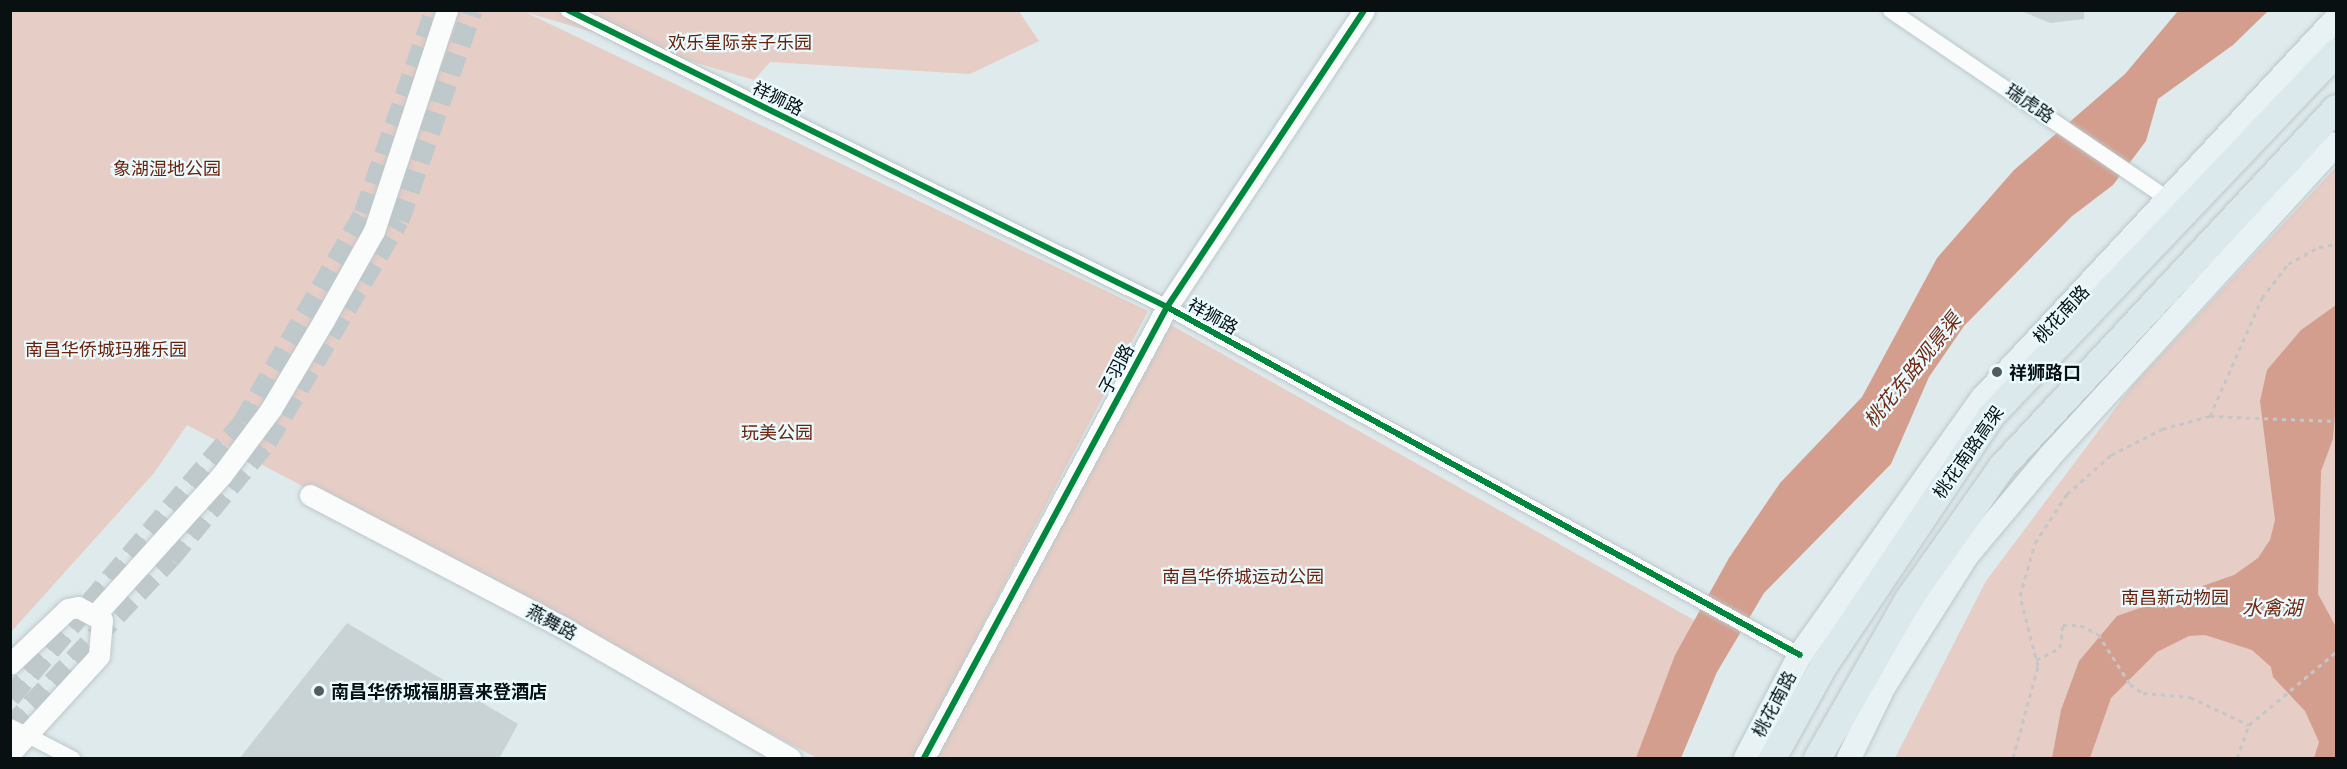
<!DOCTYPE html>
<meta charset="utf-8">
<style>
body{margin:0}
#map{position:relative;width:2347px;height:769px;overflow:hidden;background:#dfeaed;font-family:Manrope,"Noto Sans SC",sans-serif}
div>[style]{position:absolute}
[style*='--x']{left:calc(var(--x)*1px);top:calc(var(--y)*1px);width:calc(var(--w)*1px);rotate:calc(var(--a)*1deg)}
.green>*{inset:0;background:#e6cdc6}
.water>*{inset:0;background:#d49e8e}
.building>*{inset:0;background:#c9d2d5}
.secondary-tunnel>*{height:21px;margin-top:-10.5px;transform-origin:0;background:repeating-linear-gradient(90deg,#bfc9cc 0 21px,transparent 0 31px)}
.path>*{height:3px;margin-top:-1.5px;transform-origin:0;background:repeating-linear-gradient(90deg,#c4c7c8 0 4.5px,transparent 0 9px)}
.roads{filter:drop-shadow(0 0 2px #bdc7c9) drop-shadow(0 0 2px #bdc7c9)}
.street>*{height:15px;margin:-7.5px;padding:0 7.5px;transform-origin:7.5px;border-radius:7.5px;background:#fafcfc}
.secondary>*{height:21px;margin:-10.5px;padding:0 10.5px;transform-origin:10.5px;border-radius:10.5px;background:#fafcfc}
.primary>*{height:24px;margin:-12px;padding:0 12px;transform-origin:12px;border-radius:12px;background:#e8f1f3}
.highway>*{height:27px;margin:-13.5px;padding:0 13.5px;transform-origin:13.5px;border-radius:13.5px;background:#dce9ec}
.cycleway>*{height:6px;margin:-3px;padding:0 3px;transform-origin:3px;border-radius:3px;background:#00873e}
.dots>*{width:16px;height:16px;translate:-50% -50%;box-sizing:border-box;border:3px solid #e9fbff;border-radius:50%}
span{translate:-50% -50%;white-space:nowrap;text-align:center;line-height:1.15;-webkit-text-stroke:4.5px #e9fbff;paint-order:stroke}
.park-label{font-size:18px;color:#6d220b}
.street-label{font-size:18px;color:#091012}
.poi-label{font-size:18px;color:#091012;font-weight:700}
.left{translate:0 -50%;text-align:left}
.water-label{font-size:20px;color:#732812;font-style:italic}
.frame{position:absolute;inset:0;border:12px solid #091012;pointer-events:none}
</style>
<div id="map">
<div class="green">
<i style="clip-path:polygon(1018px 10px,1039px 41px,970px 74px,770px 62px,754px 80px,525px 12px,1148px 311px,913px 758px,817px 758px,187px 425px,154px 473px,11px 632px,11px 11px)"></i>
<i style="clip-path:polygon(2336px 167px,2336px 758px,1895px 758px,1986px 581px,2132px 386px)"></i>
<i style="clip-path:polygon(1171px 325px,1708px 628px,1652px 758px,932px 758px)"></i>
</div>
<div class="water">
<i style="clip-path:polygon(2178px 11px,2268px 11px,2233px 45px,2158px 99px,2146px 141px,2113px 185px,2071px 217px,1964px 326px,1929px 377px,1891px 464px,1764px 593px,1717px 672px,1681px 758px,1636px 758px,1675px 655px,1729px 558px,1780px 483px,1862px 397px,1937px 258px,2014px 170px,2125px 74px)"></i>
<i style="clip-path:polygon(2336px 305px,2336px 400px,2333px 439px,2321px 471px,2318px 594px,2336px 627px,2336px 758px,2314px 758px,2319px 742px,2305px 711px,2273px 677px,2271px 667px,2252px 650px,2205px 635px,2189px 636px,2157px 652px,2111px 698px,2090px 758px,2052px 758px,2061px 710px,2079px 661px,2117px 616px,2234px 575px,2258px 558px,2270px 540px,2275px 520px,2260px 401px,2267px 370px,2301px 330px)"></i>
</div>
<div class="building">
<i style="clip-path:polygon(2019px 10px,2084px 10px,2084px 19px,2050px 23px)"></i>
<i style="clip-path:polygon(347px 623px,518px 724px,499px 759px,239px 759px)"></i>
</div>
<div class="secondary-tunnel">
<i style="--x:10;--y:697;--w:360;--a:-49.7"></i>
<i style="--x:243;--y:422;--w:241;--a:-59.9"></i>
<i style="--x:364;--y:213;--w:215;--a:-70.7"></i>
<i style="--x:10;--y:727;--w:233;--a:-46.6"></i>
<i style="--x:170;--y:558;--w:152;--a:-50.3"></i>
<i style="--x:267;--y:441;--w:257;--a:-59.2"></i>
<i style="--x:399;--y:220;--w:222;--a:-70.8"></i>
</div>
<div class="path">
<i style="--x:2210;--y:416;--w:129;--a:-66.2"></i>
<i style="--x:2262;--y:298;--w:43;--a:-52.6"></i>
<i style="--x:2288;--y:264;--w:35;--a:-29"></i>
<i style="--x:2319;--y:247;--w:17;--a:-10"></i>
<i style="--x:2036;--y:660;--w:27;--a:-27"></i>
<i style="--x:2060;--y:648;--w:23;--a:-83"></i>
<i style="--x:2063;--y:625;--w:17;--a:0"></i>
<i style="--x:2080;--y:625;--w:20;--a:27"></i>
<i style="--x:2098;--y:634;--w:59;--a:57.4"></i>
<i style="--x:2130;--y:684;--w:16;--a:35"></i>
<i style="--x:2143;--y:693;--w:47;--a:4.9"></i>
<i style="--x:2190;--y:697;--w:65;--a:25.4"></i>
<i style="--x:2013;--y:758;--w:95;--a:-74.8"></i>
<i style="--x:2038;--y:666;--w:72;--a:-104.4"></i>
<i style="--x:2020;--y:596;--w:55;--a:-74.2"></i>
<i style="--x:2035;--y:543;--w:59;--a:-56.9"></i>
<i style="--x:2067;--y:494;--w:59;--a:-41.6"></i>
<i style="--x:2111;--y:455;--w:57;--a:-27"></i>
<i style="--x:2162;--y:429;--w:50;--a:-15.2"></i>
<i style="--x:2210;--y:416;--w:126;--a:2.3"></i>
<i style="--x:2237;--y:758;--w:35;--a:-70"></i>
<i style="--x:2249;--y:725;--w:114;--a:-40"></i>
</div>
<div class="roads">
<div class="street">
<i style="--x:568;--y:10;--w:669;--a:26.37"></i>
<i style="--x:1167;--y:307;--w:722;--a:28.8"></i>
<i style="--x:1890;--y:10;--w:336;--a:34.2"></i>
<i style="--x:10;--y:726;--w:70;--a:27.3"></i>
</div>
<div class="secondary">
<i style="--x:310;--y:495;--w:287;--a:27.6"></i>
<i style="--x:564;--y:628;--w:261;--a:29.9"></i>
<i style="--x:97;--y:613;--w:185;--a:-47.9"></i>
<i style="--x:221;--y:476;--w:84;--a:-53.3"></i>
<i style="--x:271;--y:409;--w:104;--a:-59.2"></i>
<i style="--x:324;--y:320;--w:102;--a:-60.7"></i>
<i style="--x:374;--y:231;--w:233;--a:-71.7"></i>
<i style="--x:10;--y:664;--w:80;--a:-43.5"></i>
<i style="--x:68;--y:609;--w:10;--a:-11"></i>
<i style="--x:78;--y:607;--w:27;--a:28"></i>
<i style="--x:102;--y:620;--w:36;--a:95"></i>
<i style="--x:99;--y:656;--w:132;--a:132.5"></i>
<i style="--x:924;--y:758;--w:512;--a:-61.68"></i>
<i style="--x:1167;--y:307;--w:356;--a:-56.4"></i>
</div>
<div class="primary">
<i style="--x:1746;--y:758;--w:116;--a:-62.3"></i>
<i style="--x:1800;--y:655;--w:314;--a:-54.6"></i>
<i style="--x:1982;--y:399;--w:519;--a:-47.03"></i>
<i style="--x:1849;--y:758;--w:80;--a:-64.1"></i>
<i style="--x:1884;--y:686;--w:155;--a:-57.6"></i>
<i style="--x:1967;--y:555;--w:129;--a:-50"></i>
<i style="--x:2050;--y:456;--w:423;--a:-47.5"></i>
</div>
<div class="highway">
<i style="--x:1772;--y:758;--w:105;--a:-61"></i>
<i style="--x:1823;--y:666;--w:302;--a:-56.2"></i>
<i style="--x:1991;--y:415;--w:501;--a:-46.46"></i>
<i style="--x:1817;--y:758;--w:183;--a:-60.2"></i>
<i style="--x:1908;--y:599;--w:161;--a:-54.8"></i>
<i style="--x:2001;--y:467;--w:491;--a:-47"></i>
</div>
</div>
<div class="cycleway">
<i style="--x:568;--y:10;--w:669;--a:26.37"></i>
<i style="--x:1167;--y:307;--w:722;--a:28.8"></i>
<i style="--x:924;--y:758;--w:512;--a:-61.68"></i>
<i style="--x:1167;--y:307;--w:356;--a:-56.4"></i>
</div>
<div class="dots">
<i style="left:1997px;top:372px;background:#545c5f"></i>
<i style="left:319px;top:691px;background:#545c5f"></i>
</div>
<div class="park-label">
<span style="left:740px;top:42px">欢乐星际亲子乐园</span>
<span style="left:167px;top:168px">象湖湿地公园</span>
<span style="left:106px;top:349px">南昌华侨城玛雅乐园</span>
<span style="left:777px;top:432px">玩美公园</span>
<span style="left:1243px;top:576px">南昌华侨城运动公园</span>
<span style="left:2175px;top:597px">南昌新动物园</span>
</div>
<div class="street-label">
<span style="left:778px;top:98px;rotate:26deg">祥狮路</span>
<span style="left:2030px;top:103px;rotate:34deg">瑞虎路</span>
<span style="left:2061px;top:314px;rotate:-47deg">桃花南路</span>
<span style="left:1213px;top:316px;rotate:29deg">祥狮路</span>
<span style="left:1116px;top:369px;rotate:-62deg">子羽路</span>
<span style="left:1968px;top:452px;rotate:-55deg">桃花南路高架</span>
<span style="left:552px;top:622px;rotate:28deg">燕舞路</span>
<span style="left:1774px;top:704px;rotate:-62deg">桃花南路</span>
</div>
<div class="poi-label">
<span class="left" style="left:2009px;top:372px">祥狮路口</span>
<span class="left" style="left:331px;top:691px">南昌华侨城福朋喜来登酒店</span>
</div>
<div class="water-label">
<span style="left:1912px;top:370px;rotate:-51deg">桃花东路观景渠</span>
<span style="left:2272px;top:607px">水禽湖</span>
</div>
<div class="frame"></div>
</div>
